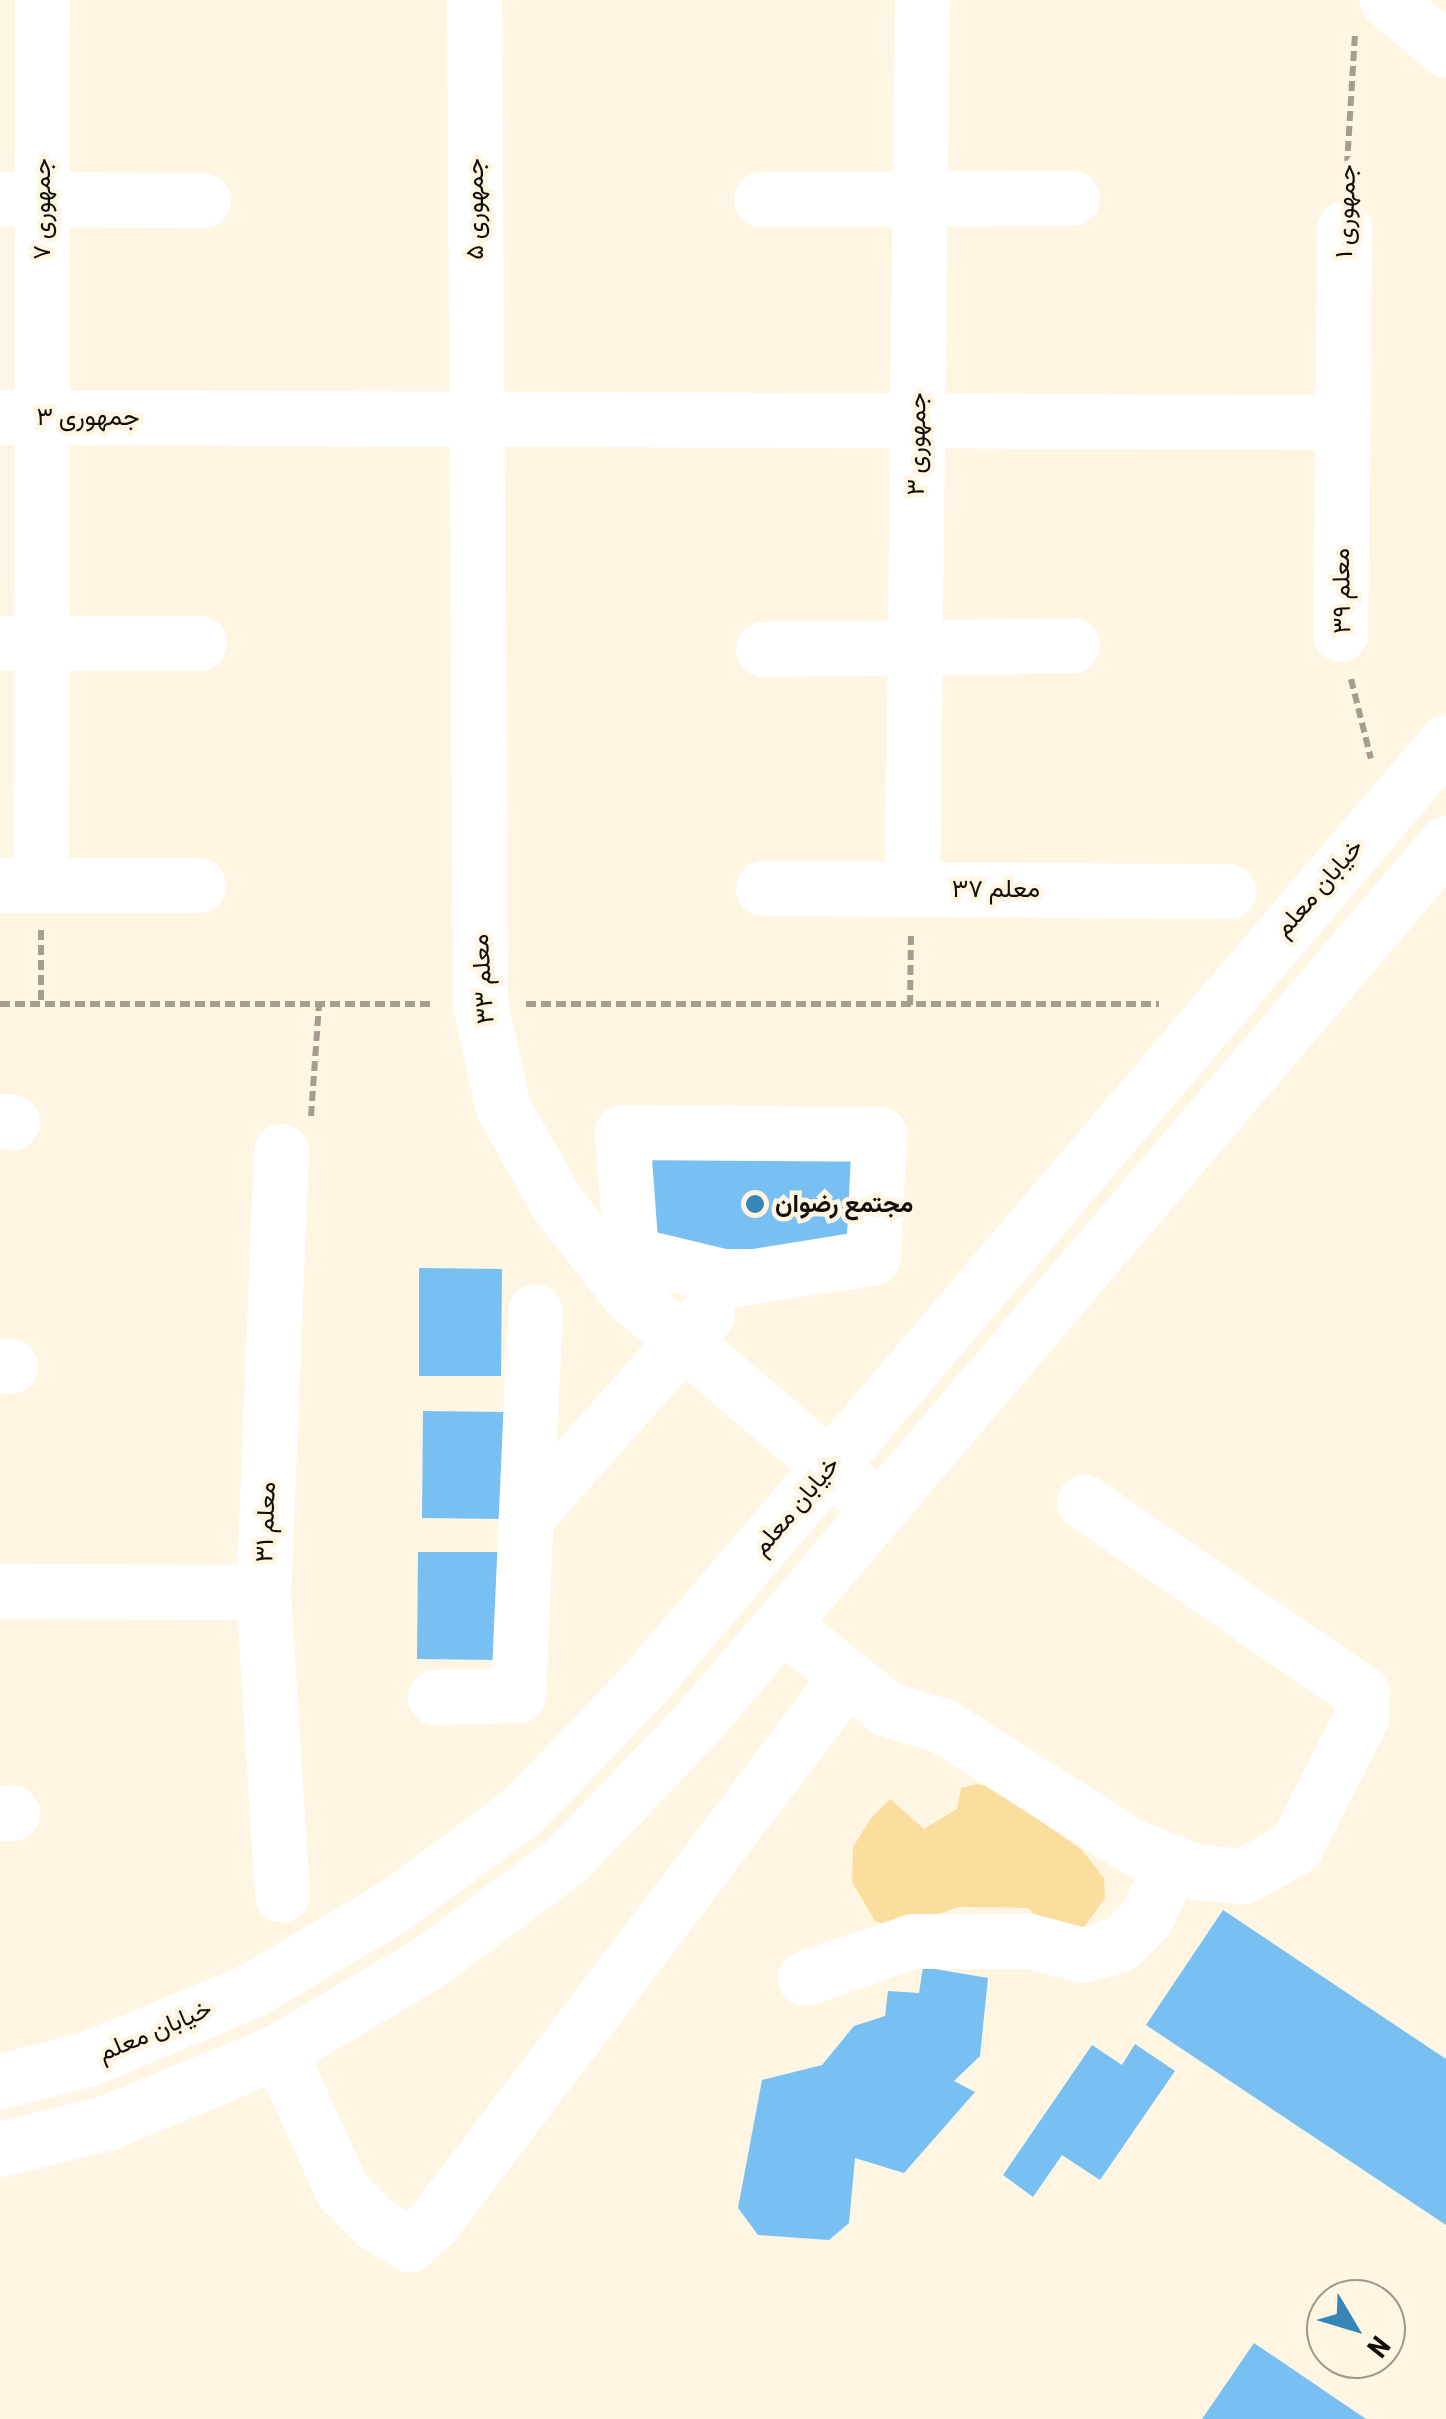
<!DOCTYPE html>
<meta charset="utf-8">
<style>
body{margin:0}
#map{position:relative;width:1446px;height:2419px;overflow:hidden;background:#fef6e3;font-family:"Roboto Condensed",Vazirmatn,sans-serif}
div>[style]{position:absolute}
[style*='--x']{left:calc(var(--x)*1px);top:calc(var(--y)*1px);width:calc(var(--w)*1px);rotate:calc(var(--a)*1deg)}
.green>*{inset:0;background:#fbdd9e}
.building>*{inset:0;background:#78bff2}
.path>*{height:6px;margin-top:-3px;transform-origin:0;background:repeating-linear-gradient(90deg,#a49e90 0 10px,transparent 0 15px)}
.minor>*{height:55px;margin:-27.5px;padding:0 27.5px;transform-origin:27.5px;border-radius:27.5px;background:#fff}
.major>*{height:55px;margin:-27.5px;padding:0 27.5px;transform-origin:27.5px;border-radius:27.5px;background:#fff}
.dots>*{width:28px;height:28px;translate:-50% -50%;box-sizing:border-box;border:5px solid #fef6e3;border-radius:50%}
span{translate:-50% -50%;white-space:nowrap;text-align:center;line-height:1.15;-webkit-text-stroke:9px #fef6e3;paint-order:stroke}
.street-label{font-size:25px;color:#110e08}
.poi-label{font-size:25px;color:#110e08;font-weight:700}
.left{translate:0 -50%;text-align:left}
.north{position:absolute;left:1306px;top:2279px;width:100px;height:100px;box-sizing:border-box;background:#fef6e3;border:2px solid #9f998b;border-radius:50%;rotate:128deg;font-size:28px;font-weight:700;line-height:40px;text-align:center;color:#110e08}
.north::after{content:'';display:block;margin:auto;width:35px;height:45px;background:#3784b7;clip-path:polygon(50% 0,100% 100%,50% 72%,0 100%)}
</style>
<div id="map">
<div class="green">
<i style="clip-path:polygon(977px 1784px,993px 1788px,1082px 1850px,1104px 1878px,1105px 1898px,1079px 1934px,1045px 1926px,1028px 1908px,958px 1907px,897px 1929px,875px 1921px,852px 1882px,853px 1847px,871px 1818px,890px 1799px,924px 1829px,957px 1809px,961px 1788px)"></i>
</div>
<div class="building">
<i style="clip-path:polygon(640px 1158px,869px 1159px,869px 1249px,640px 1249px)"></i>
<i style="clip-path:polygon(419px 1268px,502px 1269px,501px 1376px,419px 1376px)"></i>
<i style="clip-path:polygon(423px 1411px,504px 1412px,502px 1519px,422px 1518px)"></i>
<i style="clip-path:polygon(418px 1552px,499px 1552px,497px 1660px,417px 1659px)"></i>
<i style="clip-path:polygon(1223px 1910px,1446px 2059px,1446px 2225px,1146px 2025px)"></i>
<i style="clip-path:polygon(923px 1967px,988px 1978px,980px 2056px,954px 2081px,975px 2092px,904px 2173px,855px 2158px,849px 2223px,829px 2240px,758px 2235px,738px 2208px,762px 2080px,822px 2065px,854px 2026px,885px 2016px,888px 1991px,919px 1993px)"></i>
<i style="clip-path:polygon(1135px 2044px,1175px 2071px,1100px 2180px,1062px 2155px,1033px 2197px,1003px 2175px,1092px 2045px,1122px 2065px)"></i>
<i style="clip-path:polygon(1254px 2343px,1366px 2419px,1202px 2419px)"></i>
</div>
<div class="path">
<i style="--x:1346;--y:181;--w:147;--a:-86.5"></i>
<i style="--x:1351;--y:679;--w:82;--a:76"></i>
<i style="--x:41;--y:930;--w:74;--a:90"></i>
<i style="--x:0;--y:1004;--w:434;--a:0"></i>
<i style="--x:526;--y:1004;--w:633;--a:0"></i>
<i style="--x:910;--y:1005;--w:69;--a:-89.2"></i>
<i style="--x:311;--y:1116;--w:112;--a:-85.9"></i>
</div>
<div class="minor">
<i style="--x:474;--y:0;--w:1004;--a:89.66"></i>
<i style="--x:480;--y:1004;--w:107;--a:77.5"></i>
<i style="--x:503;--y:1108;--w:109;--a:60.4"></i>
<i style="--x:557;--y:1203;--w:117;--a:52"></i>
<i style="--x:629;--y:1295;--w:330;--a:40.5"></i>
<i style="--x:0;--y:199;--w:203;--a:0.3"></i>
<i style="--x:761;--y:199;--w:311;--a:-0.2"></i>
<i style="--x:0;--y:417;--w:1342;--a:0.21"></i>
<i style="--x:1340;--y:634;--w:406;--a:-89.4"></i>
<i style="--x:0;--y:643;--w:199;--a:0"></i>
<i style="--x:763;--y:649;--w:309;--a:-0.7"></i>
<i style="--x:0;--y:885;--w:198;--a:0"></i>
<i style="--x:41;--y:885;--w:885;--a:-89.94"></i>
<i style="--x:763;--y:888;--w:465;--a:0.4"></i>
<i style="--x:912;--y:889;--w:889;--a:-89.36"></i>
<i style="--x:0;--y:1121;--w:12;--a:5"></i>
<i style="--x:622;--y:1132;--w:257;--a:0.4"></i>
<i style="--x:879;--y:1134;--w:123;--a:92.8"></i>
<i style="--x:873;--y:1257;--w:140;--a:170.9"></i>
<i style="--x:735;--y:1279;--w:107;--a:-166.5"></i>
<i style="--x:631;--y:1254;--w:122;--a:-94.2"></i>
<i style="--x:281;--y:1151;--w:441;--a:92.3"></i>
<i style="--x:263;--y:1592;--w:303;--a:86.4"></i>
<i style="--x:0;--y:1366;--w:10;--a:0"></i>
<i style="--x:526;--y:1517;--w:272;--a:-48.3"></i>
<i style="--x:0;--y:1591;--w:263;--a:0.2"></i>
<i style="--x:782;--y:1624;--w:135;--a:39"></i>
<i style="--x:887;--y:1709;--w:59;--a:16.9"></i>
<i style="--x:943;--y:1726;--w:225;--a:32.5"></i>
<i style="--x:1133;--y:1847;--w:69;--a:21.3"></i>
<i style="--x:1197;--y:1872;--w:47;--a:4.9"></i>
<i style="--x:1244;--y:1876;--w:59;--a:-29.6"></i>
<i style="--x:1295;--y:1847;--w:145;--a:-62.9"></i>
<i style="--x:1361;--y:1718;--w:25;--a:-88"></i>
<i style="--x:1362;--y:1693;--w:337;--a:-145.5"></i>
<i style="--x:435;--y:1697;--w:83;--a:-1.4"></i>
<i style="--x:518;--y:1695;--w:384;--a:-87.5"></i>
<i style="--x:0;--y:1813;--w:12;--a:0"></i>
<i style="--x:805;--y:1978;--w:114;--a:-18.9"></i>
<i style="--x:913;--y:1941;--w:117;--a:0"></i>
<i style="--x:1030;--y:1941;--w:55;--a:14.8"></i>
<i style="--x:1083;--y:1955;--w:39;--a:-17"></i>
<i style="--x:1120;--y:1944;--w:35;--a:-45"></i>
<i style="--x:1145;--y:1919;--w:64;--a:-63.8"></i>
<i style="--x:279;--y:2051;--w:153;--a:65.6"></i>
<i style="--x:342;--y:2190;--w:48;--a:45"></i>
<i style="--x:376;--y:2224;--w:39;--a:31"></i>
<i style="--x:409;--y:2244;--w:32;--a:-41"></i>
<i style="--x:433;--y:2223;--w:685;--a:-52.83"></i>
</div>
<div class="major">
<i style="--x:1387;--y:0;--w:77;--a:40.3"></i>
<i style="--x:0;--y:2081;--w:90;--a:-14.2"></i>
<i style="--x:87;--y:2059;--w:177;--a:-22.6"></i>
<i style="--x:250;--y:1991;--w:165;--a:-30.6"></i>
<i style="--x:392;--y:1907;--w:163;--a:-36.5"></i>
<i style="--x:523;--y:1810;--w:182;--a:-46.3"></i>
<i style="--x:649;--y:1678;--w:1229;--a:-49.59"></i>
<i style="--x:0;--y:2149;--w:111;--a:-14"></i>
<i style="--x:108;--y:2122;--w:185;--a:-22.5"></i>
<i style="--x:279;--y:2051;--w:174;--a:-30.7"></i>
<i style="--x:429;--y:1962;--w:172;--a:-36.7"></i>
<i style="--x:567;--y:1859;--w:190;--a:-46.3"></i>
<i style="--x:698;--y:1722;--w:1154;--a:-49.6"></i>
</div>
<div class="dots">
<i style="left:755px;top:1204px;background:#3784b7"></i>
</div>
<div class="street-label">
<span style="left:42px;top:209px;rotate:-90deg">جمهوری ۷</span>
<span style="left:475px;top:209px;rotate:-90deg">جمهوری ۵</span>
<span style="left:1346px;top:211px;rotate:-88deg">جمهوری ۱</span>
<span style="left:88px;top:417px">جمهوری ۳</span>
<span style="left:917px;top:444px;rotate:-89deg">جمهوری ۳</span>
<span style="left:1342px;top:591px;rotate:-91deg">معلم ۳۹</span>
<span style="left:1319px;top:888px;rotate:-49deg">خیابان معلم</span>
<span style="left:996px;top:889px">معلم ۳۷</span>
<span style="left:483px;top:979px;rotate:-94deg">معلم ۳۳</span>
<span style="left:796px;top:1506px;rotate:-50deg">خیابان معلم</span>
<span style="left:266px;top:1522px;rotate:-88deg">معلم ۳۱</span>
<span style="left:155px;top:2031px;rotate:-23deg">خیابان معلم</span>
</div>
<div class="poi-label">
<span class="left" style="left:775px;top:1204px">مجتمع رضوان</span>
</div>
<div class="north">N</div>
</div>
